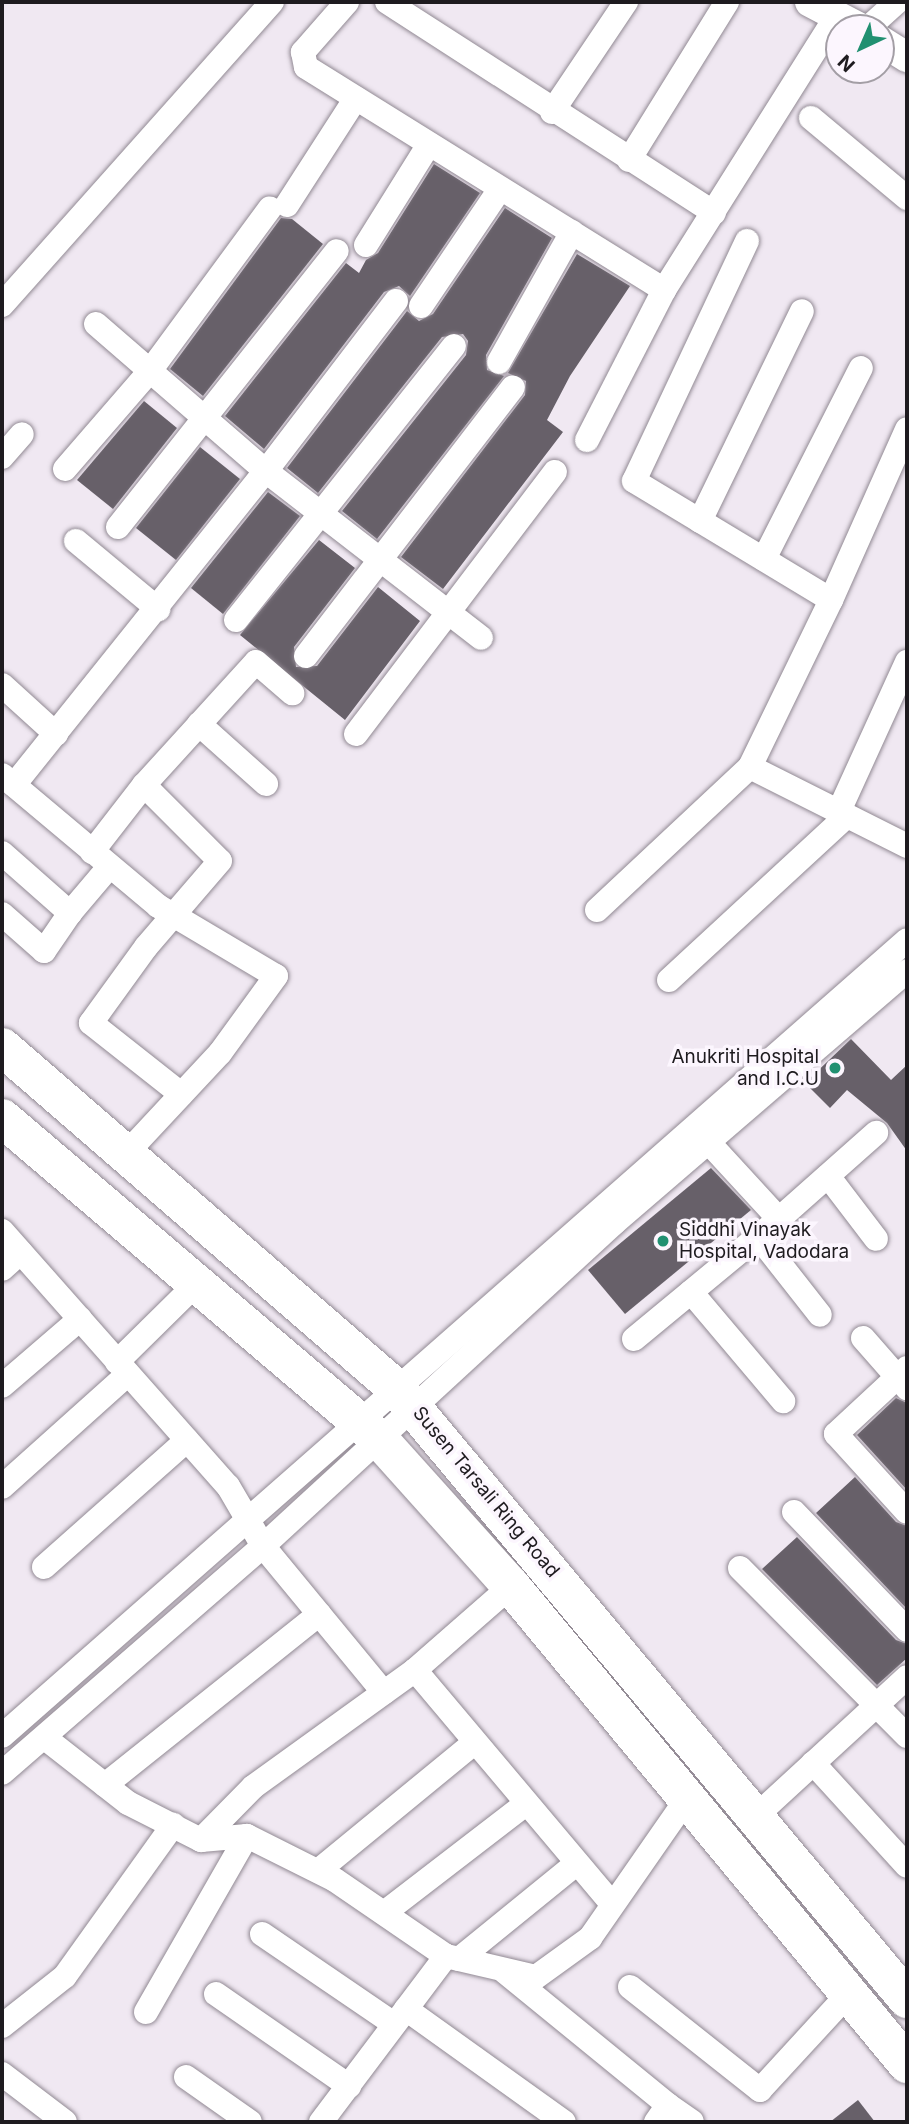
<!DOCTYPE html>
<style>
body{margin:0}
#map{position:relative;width:909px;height:2124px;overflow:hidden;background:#f0e8f2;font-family:Inter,sans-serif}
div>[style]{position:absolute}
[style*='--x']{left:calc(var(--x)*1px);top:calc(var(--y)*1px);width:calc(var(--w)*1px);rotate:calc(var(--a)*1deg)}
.building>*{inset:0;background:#676069}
.roads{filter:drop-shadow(0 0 2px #918993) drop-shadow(0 0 2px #918993)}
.minor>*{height:24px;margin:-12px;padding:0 12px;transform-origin:12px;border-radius:12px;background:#fff}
.tertiary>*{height:30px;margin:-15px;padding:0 15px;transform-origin:15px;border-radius:15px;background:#fff}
.primary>*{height:38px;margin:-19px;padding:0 19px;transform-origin:19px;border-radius:19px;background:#fff}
.dots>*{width:19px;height:19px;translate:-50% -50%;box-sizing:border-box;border:4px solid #fcf6fe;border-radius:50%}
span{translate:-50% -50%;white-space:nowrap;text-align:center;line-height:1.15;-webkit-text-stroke:7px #fcf6fe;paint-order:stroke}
.poi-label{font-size:19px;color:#1e1b1f}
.right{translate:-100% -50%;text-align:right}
.left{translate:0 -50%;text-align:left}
.street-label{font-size:19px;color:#1e1b1f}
.frame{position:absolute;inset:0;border:4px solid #1e1b1f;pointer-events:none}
.north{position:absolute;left:825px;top:14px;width:70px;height:70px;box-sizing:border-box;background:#fcf6fe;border:2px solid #a39ea5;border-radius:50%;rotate:224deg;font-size:19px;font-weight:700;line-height:28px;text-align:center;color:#1e1b1f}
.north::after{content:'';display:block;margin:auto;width:24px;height:32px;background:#219071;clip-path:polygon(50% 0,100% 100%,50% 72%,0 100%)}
</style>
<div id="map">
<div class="building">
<i style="clip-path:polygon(434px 164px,480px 193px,410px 296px,399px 286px,384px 292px,264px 449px,225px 416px,346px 263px,359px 273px,366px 260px,378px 253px)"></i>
<i style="clip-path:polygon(505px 208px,552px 238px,486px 355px,487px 370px,504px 376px,377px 539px,342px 511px,466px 355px,468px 341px,463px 334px,442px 337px,318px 493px,287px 468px,407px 311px,419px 321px,433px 314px)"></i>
<i style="clip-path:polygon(281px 218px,292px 219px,323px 244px,203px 396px,170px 369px)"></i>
<i style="clip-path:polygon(577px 254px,630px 286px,570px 376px,547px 420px,563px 432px,443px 589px,401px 557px,525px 395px,526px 381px,508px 373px)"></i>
<i style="clip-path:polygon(144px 401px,177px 428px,113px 509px,77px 480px)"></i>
<i style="clip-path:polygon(200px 447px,240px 479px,176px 560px,136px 528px)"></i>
<i style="clip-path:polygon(268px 492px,300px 516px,223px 614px,191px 588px)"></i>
<i style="clip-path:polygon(319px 540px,355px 568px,294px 647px,296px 667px,317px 666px,378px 587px,420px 621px,345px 720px,240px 635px)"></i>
<i style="clip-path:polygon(851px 1039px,891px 1080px,907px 1065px,907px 1151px,887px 1123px,847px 1090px,830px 1108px,805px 1083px)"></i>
<i style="clip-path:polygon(711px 1168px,751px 1210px,625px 1314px,588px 1270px)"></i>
<i style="clip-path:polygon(896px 1398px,907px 1403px,907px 1490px,857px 1435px)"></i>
<i style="clip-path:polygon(855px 1477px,896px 1522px,907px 1526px,907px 1609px,816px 1513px)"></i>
<i style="clip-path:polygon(797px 1537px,896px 1640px,907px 1644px,907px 1658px,877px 1685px,762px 1569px)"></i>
<i style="clip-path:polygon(858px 2100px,875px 2122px,830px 2122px)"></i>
</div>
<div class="roads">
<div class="minor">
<i style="--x:347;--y:2;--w:67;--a:131.3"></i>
<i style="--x:303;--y:52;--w:15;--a:79"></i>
<i style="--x:306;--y:67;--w:422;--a:31.9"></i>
<i style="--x:387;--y:2;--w:389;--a:32.8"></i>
<i style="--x:868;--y:28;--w:39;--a:-42"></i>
<i style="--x:552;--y:112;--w:133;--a:-56.1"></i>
<i style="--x:811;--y:118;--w:125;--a:39.8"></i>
<i style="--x:629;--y:160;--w:186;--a:-58.2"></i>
<i style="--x:287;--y:205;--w:127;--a:-57.2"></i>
<i style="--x:747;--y:241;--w:265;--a:115.2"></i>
<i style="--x:634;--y:481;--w:230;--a:31.1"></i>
<i style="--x:831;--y:600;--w:186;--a:115.9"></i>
<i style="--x:366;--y:245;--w:119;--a:-58"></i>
<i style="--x:2;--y:305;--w:406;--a:-48.3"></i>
<i style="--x:421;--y:306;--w:141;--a:-56"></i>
<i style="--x:96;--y:324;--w:225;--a:40.9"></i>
<i style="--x:266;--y:471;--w:214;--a:-52.6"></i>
<i style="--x:499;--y:362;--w:149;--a:-60.7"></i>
<i style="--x:587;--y:440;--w:169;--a:-62.8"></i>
<i style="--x:664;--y:290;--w:325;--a:-57.8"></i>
<i style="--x:2;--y:457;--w:30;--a:-49"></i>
<i style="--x:65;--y:469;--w:130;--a:-49.1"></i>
<i style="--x:150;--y:371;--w:202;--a:-53.6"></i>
<i style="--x:700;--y:521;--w:233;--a:-64.1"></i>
<i style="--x:118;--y:527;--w:352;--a:-51.6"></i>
<i style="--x:76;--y:541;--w:107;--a:39.7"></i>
<i style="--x:764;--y:559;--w:214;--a:-63.1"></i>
<i style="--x:831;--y:600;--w:187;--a:-66"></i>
<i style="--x:236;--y:620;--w:350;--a:-51.5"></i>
<i style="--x:306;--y:656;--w:339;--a:-52.4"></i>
<i style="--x:2;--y:685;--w:73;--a:42.2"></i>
<i style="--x:199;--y:724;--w:90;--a:41.8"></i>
<i style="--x:356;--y:734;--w:329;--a:-52.8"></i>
<i style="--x:2;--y:775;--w:204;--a:40"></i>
<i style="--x:158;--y:906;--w:137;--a:30.7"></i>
<i style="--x:276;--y:976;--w:95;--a:126"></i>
<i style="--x:220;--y:1053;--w:139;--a:133"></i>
<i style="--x:14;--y:785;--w:403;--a:-51.3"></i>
<i style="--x:266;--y:471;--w:272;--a:37.8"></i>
<i style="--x:144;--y:785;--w:107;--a:45"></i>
<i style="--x:220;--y:861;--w:113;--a:130.7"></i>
<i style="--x:146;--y:947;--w:94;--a:125.9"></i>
<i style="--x:91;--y:1023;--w:115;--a:38.3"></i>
<i style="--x:839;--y:811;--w:164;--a:-65.5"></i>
<i style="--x:92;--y:852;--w:85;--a:-52.2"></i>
<i style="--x:144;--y:785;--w:166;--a:-47.7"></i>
<i style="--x:256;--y:662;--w:48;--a:40.7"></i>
<i style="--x:2;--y:853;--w:91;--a:41.4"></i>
<i style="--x:70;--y:913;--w:60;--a:-49.7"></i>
<i style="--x:597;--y:910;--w:209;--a:-43.1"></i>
<i style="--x:750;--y:767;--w:176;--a:26.7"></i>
<i style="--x:2;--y:914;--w:56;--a:41.4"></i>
<i style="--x:44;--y:951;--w:46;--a:-55.6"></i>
<i style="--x:669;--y:980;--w:242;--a:-42.7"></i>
<i style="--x:828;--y:1176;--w:79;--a:52.7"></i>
<i style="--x:779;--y:1219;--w:130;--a:-41.6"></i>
<i style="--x:2;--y:1231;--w:341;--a:48.5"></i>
<i style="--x:228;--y:1486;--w:69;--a:59.7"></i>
<i style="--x:263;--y:1546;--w:190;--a:50.5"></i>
<i style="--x:758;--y:1236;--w:100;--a:51.9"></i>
<i style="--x:2;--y:1269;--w:25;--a:-42"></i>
<i style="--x:691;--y:1292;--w:143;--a:49.8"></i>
<i style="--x:863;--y:1338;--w:67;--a:48.7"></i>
<i style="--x:634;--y:1339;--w:188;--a:-39.6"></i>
<i style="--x:779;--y:1219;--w:118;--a:-132.6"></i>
<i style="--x:117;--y:1362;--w:114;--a:-44.6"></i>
<i style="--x:907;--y:1368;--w:97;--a:137.1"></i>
<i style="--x:836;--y:1434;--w:105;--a:47.7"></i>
<i style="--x:2;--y:1386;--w:103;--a:-40.7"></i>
<i style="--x:2;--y:1487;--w:169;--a:-41.9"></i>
<i style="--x:794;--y:1512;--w:163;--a:46.2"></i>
<i style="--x:44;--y:1567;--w:191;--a:-41.6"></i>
<i style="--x:740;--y:1568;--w:237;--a:45.2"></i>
<i style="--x:415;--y:1670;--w:128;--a:-41.2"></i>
<i style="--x:2;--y:1736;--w:1205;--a:-41.33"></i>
<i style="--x:45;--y:1738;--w:105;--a:38.1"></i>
<i style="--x:128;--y:1803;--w:82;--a:26.9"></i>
<i style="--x:201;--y:1840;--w:46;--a:-5"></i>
<i style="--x:247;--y:1836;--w:98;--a:26.6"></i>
<i style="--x:335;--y:1880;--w:135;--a:34.4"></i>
<i style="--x:446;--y:1956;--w:92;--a:13.1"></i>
<i style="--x:536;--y:1977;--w:67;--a:-35.8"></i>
<i style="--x:590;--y:1938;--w:172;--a:-55.2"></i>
<i style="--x:813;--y:1763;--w:139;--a:47.6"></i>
<i style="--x:2;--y:1773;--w:346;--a:-41"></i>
<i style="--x:263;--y:1546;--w:477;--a:-42.6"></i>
<i style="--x:614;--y:1223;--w:386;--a:-40.7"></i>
<i style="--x:105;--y:1785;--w:274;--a:-38.6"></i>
<i style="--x:756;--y:1816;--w:205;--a:-42.6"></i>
<i style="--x:201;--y:1840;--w:74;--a:-45.5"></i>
<i style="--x:253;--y:1787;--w:200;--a:-35.8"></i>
<i style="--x:415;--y:1670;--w:306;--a:49.9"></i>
<i style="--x:318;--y:1871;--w:203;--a:-39.4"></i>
<i style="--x:384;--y:1913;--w:180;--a:-37.6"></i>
<i style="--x:262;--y:1934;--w:160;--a:34.3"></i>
<i style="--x:459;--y:1959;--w:152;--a:-39.1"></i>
<i style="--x:505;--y:1972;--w:210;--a:39.2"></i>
<i style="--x:668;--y:2105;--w:21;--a:125"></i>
<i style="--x:630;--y:1987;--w:166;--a:38.4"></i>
<i style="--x:760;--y:2090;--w:133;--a:-47.4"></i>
<i style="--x:216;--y:1994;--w:162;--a:34.7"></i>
<i style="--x:406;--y:2009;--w:194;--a:35.6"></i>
<i style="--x:146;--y:2012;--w:203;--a:-60.2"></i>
<i style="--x:2;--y:2026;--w:80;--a:-38.4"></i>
<i style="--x:65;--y:1976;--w:186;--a:-54.4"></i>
<i style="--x:2;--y:2074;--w:79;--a:37.3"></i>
<i style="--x:186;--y:2077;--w:78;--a:35.1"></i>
<i style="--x:668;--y:2105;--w:29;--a:35"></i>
<i style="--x:321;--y:2122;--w:208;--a:-53"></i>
</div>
<div class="tertiary">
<i style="--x:810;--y:2;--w:56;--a:27.5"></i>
<i style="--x:881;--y:41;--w:31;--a:32"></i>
</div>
<div class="primary">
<i style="--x:2;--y:1047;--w:524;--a:40.9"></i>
<i style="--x:398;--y:1390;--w:794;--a:50.11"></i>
<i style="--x:2;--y:1118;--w:495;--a:40.4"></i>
<i style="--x:379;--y:1439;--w:198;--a:48.1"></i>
<i style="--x:511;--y:1586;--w:621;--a:50.36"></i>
</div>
</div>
<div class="dots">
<i style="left:835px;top:1068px;background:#219071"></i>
<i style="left:663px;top:1241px;background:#219071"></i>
</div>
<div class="poi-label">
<span class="right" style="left:819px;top:1068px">Anukriti Hospital<br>and I.C.U</span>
<span class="left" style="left:679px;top:1241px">Siddhi Vinayak<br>Hospital, Vadodara</span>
</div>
<div class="street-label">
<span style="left:486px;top:1492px;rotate:50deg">Susen Tarsali Ring Road</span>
</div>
<div class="frame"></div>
<div class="north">N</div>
</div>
